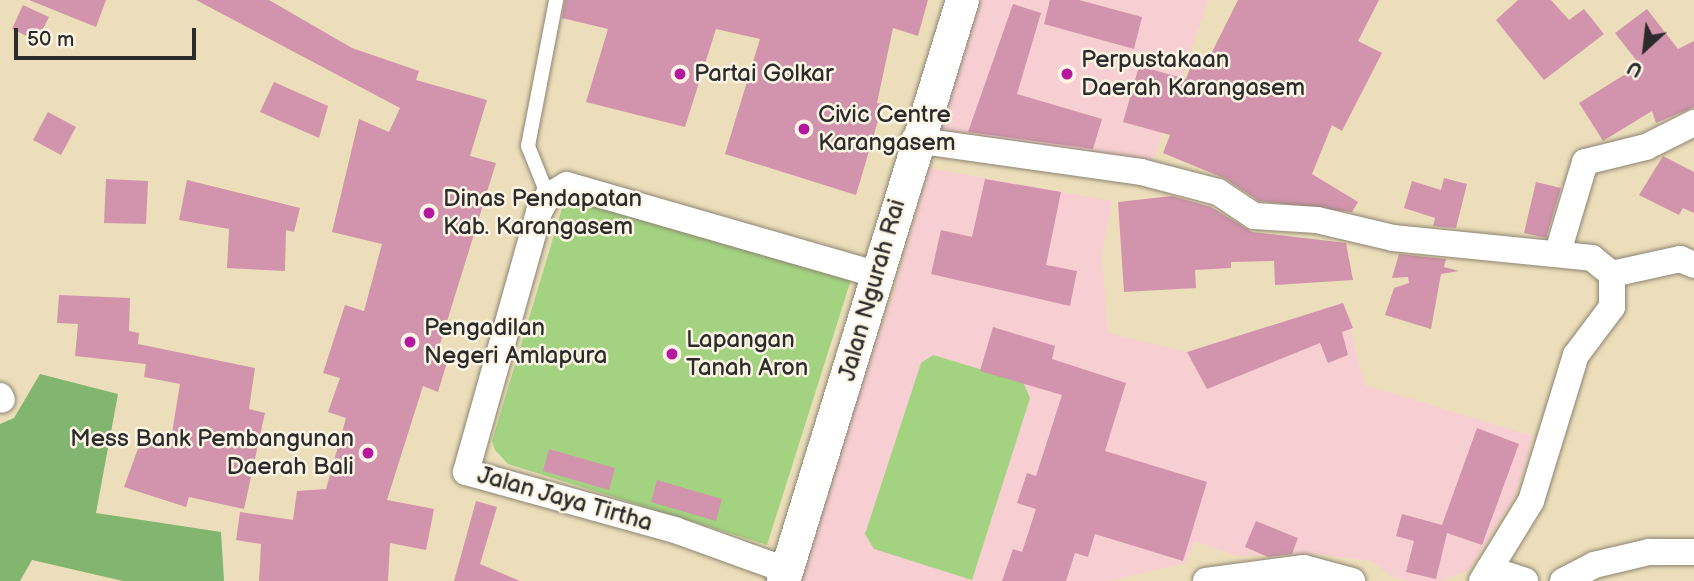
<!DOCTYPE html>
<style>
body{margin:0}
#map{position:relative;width:1694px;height:581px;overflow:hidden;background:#ecdeba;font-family:"Balsamiq Sans",sans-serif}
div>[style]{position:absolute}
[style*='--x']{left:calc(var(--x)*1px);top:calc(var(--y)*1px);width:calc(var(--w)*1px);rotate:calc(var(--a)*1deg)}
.built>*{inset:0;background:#f7cfd2}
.green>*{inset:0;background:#a3d381}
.forest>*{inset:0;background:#82b56f}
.building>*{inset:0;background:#d194ac}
.roads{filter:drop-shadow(0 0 2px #8c8472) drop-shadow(0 0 2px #8c8472)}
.service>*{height:14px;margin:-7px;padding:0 7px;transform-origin:7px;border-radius:7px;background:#fff}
.minor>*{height:26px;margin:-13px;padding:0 13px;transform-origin:13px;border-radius:13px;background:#fff}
.tertiary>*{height:33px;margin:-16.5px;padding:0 16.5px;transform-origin:16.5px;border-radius:16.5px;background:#fff}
.dots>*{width:19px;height:19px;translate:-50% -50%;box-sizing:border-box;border:4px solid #fcf5e5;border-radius:50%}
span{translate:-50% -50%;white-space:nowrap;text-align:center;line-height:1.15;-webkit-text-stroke:5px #fcf5e5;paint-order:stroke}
.poi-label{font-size:24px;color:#2b2b2b}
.left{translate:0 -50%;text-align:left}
.right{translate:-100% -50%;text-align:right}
.street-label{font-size:24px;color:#2b2b2b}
.north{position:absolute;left:1610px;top:14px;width:70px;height:70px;-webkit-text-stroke:5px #fcf5e5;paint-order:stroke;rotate:207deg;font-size:19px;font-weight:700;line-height:28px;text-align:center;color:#2b2b2b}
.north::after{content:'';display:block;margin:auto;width:24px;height:32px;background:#2b2b2b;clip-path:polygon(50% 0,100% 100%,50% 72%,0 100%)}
.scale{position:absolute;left:14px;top:28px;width:182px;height:32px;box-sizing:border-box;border:4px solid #2b2b2b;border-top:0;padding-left:9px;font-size:21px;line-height:24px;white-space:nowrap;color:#2b2b2b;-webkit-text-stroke:5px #fcf5e5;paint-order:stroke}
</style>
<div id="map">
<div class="built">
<i style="clip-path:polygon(975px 0,1208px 0,1150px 169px,930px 138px)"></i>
<i style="clip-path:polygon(929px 168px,1112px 201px,1102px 256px,1108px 333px,1187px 352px,1343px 303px,1365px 385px,1533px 436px,1515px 496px,1469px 570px,1441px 581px,1410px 581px,1392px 577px,1371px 561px,1315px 554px,1237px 556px,1195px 541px,1185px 563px,1109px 581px,795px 581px,896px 284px)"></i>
</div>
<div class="green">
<i style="clip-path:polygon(567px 192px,855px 267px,767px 545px,508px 464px,495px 450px,492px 441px)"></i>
<i style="clip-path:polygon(933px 355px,1023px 382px,1030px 398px,972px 580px,874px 549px,865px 534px,921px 363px)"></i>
</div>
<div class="forest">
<i style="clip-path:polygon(40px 374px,118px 394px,96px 513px,221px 532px,224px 581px,123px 581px,32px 560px,20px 581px,0 581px,0 424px,14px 418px)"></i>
</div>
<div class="building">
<i style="clip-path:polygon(29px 0,106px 0,96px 27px)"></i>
<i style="clip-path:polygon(196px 0,269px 0,352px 48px,419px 71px,416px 80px,487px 100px,470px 156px,496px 163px,436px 357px,448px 359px,438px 392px,423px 386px,387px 500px,434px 509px,426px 550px,390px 543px,388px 581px,259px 581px,261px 544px,236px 540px,240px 512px,293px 520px,297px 491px,326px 489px,346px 418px,328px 412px,340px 378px,323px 373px,345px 305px,364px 311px,382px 244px,332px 232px,359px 119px,389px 132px,400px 108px)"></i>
<i style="clip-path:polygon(565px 0,928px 0,918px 36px,893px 28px,877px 103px,883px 104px,856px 195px,725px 154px,760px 39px,716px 29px,685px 127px,586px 102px,608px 29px,562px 18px)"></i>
<i style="clip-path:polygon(1050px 0,1079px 0,1142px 17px,1134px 49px,1044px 24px)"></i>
<i style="clip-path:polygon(1238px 0,1379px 0,1358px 41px,1382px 53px,1342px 131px,1332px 125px,1312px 174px,1358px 202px,1352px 212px,1259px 201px,1226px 179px,1163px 153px,1170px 135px,1123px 122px,1139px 66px,1186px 79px,1195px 54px,1209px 58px)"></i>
<i style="clip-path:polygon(1518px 0,1551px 0,1569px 20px,1584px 9px,1604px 34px,1544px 80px,1496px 20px)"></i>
<i style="clip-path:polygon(1013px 4px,1041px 13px,1017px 94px,1102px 119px,1093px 149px,968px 132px)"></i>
<i style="clip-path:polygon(23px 5px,49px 17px,37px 41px,12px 29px)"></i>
<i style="clip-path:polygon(1647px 9px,1678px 49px,1694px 41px,1694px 107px,1656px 123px,1652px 111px,1603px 141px,1579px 103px,1640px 65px,1615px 33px)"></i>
<i style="clip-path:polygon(274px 82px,328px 106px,319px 138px,260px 112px)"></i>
<i style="clip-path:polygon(48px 112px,76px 127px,61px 155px,33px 140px)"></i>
<i style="clip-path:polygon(1663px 156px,1694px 172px,1694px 213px,1683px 208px,1679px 215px,1639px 195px)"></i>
<i style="clip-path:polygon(1444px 178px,1467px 184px,1456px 228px,1433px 226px,1435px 218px,1404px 208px,1412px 181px,1441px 190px)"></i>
<i style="clip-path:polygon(106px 179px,148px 181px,146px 224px,104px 223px)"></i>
<i style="clip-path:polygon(985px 179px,1061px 192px,1046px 265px,1077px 271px,1070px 306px,931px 274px,941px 230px,972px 237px)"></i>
<i style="clip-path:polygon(187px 180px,300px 208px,294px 232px,286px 230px,285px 271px,227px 268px,229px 229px,179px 220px)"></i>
<i style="clip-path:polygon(1536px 182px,1561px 188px,1546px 238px,1524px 233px)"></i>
<i style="clip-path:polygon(1172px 196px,1211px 207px,1252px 232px,1346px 243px,1353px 280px,1275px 285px,1274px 261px,1231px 262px,1231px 268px,1195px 270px,1196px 288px,1124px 292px,1118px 202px)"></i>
<i style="clip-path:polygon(1399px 254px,1446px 259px,1444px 267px,1459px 271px,1441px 274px,1431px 329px,1385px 315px,1394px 288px,1409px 283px,1408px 277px,1392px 278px)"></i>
<i style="clip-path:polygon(59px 295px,130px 298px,129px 331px,139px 333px,138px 344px,255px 368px,249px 409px,265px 413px,244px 509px,189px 497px,186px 507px,124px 487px,144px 432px,171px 439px,180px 384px,144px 377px,146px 364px,75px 356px,78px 324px,57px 323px)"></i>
<i style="clip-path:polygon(1343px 303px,1353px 328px,1342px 332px,1348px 355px,1328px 363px,1320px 343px,1207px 389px,1187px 352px)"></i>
<i style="clip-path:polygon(993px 327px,1055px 346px,1052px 359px,1126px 383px,1105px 451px,1207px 482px,1183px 561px,1095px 534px,1088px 557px,1075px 553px,1066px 581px,1002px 581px,1013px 549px,1022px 552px,1036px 509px,1017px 503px,1027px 473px,1036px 476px,1062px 395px,980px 371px)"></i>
<i style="clip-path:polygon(1477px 428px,1519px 444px,1482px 545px,1447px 533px,1436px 579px,1406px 572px,1414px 541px,1396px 536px,1402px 514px,1442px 525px)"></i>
<i style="clip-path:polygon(549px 449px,615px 468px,609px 490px,543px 471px)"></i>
<i style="clip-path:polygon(657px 480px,722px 499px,716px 521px,651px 502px)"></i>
<i style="clip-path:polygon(476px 501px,497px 507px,480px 564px,520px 581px,454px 581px)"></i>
<i style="clip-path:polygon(1256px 521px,1298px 538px,1292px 554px,1268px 557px,1245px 547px)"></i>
</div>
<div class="roads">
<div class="service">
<i style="--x:548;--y:196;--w:54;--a:-111.8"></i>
<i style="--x:528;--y:146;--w:149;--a:-79.1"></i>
</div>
<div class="minor">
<i style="--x:914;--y:140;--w:229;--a:8"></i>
<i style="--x:1141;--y:172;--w:80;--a:14.6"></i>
<i style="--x:1218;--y:192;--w:43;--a:33.7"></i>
<i style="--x:1254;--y:216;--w:63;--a:3.6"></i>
<i style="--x:1317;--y:220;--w:78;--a:13.3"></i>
<i style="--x:1393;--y:238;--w:200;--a:5.7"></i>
<i style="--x:1592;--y:258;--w:26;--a:39"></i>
<i style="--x:1612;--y:274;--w:70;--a:-12.4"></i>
<i style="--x:1680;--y:259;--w:15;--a:23"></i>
<i style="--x:1558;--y:252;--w:94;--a:-73.3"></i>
<i style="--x:1585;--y:162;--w:63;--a:-13.8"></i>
<i style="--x:1646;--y:147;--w:54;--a:-26.6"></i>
<i style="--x:0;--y:396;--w:4;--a:63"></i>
<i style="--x:1489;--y:569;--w:38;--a:18"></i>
<i style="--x:786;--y:570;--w:118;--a:-160.2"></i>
<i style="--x:675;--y:530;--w:217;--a:-164.5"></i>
<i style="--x:466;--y:472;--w:270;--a:-74.3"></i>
<i style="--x:539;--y:212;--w:18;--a:-61"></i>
<i style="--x:548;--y:196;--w:22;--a:-30"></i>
<i style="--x:567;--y:185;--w:324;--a:16.1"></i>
<i style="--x:1206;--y:581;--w:99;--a:-7.6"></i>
<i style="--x:1304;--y:568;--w:50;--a:15.2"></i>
<i style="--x:1482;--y:581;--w:94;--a:-58.5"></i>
<i style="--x:1531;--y:501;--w:153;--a:-72.9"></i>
<i style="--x:1576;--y:355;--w:60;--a:-53.1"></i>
<i style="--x:1612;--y:307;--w:33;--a:-90"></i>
<i style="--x:1563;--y:581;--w:35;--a:-27"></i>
<i style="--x:1594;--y:565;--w:57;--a:-13.3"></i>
<i style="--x:1649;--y:552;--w:45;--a:0"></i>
</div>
<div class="tertiary">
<i style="--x:783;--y:581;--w:608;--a:-72.88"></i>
</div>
</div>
<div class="dots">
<i style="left:680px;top:74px;background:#b5179e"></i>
<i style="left:1067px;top:74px;background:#b5179e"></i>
<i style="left:804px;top:129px;background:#b5179e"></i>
<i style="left:429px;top:213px;background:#b5179e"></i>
<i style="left:410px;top:342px;background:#b5179e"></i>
<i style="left:672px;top:354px;background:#b5179e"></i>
<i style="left:368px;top:453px;background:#b5179e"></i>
</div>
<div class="poi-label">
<span class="left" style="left:1081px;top:74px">Perpustakaan<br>Daerah Karangasem</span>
<span class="left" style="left:694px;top:74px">Partai Golkar</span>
<span class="left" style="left:818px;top:129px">Civic Centre<br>Karangasem</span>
<span class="left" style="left:443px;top:213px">Dinas Pendapatan<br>Kab. Karangasem</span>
<span class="left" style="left:424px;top:342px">Pengadilan<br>Negeri Amlapura</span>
<span class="left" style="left:686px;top:354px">Lapangan<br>Tanah Aron</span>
<span class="right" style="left:354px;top:453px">Mess Bank Pembangunan<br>Daerah Bali</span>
</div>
<div class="street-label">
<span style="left:872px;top:290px;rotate:-74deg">Jalan Ngurah Rai</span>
<span style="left:565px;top:499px;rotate:16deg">Jalan Jaya Tirtha</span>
</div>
<div class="north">U</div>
<div class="scale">50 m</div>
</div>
